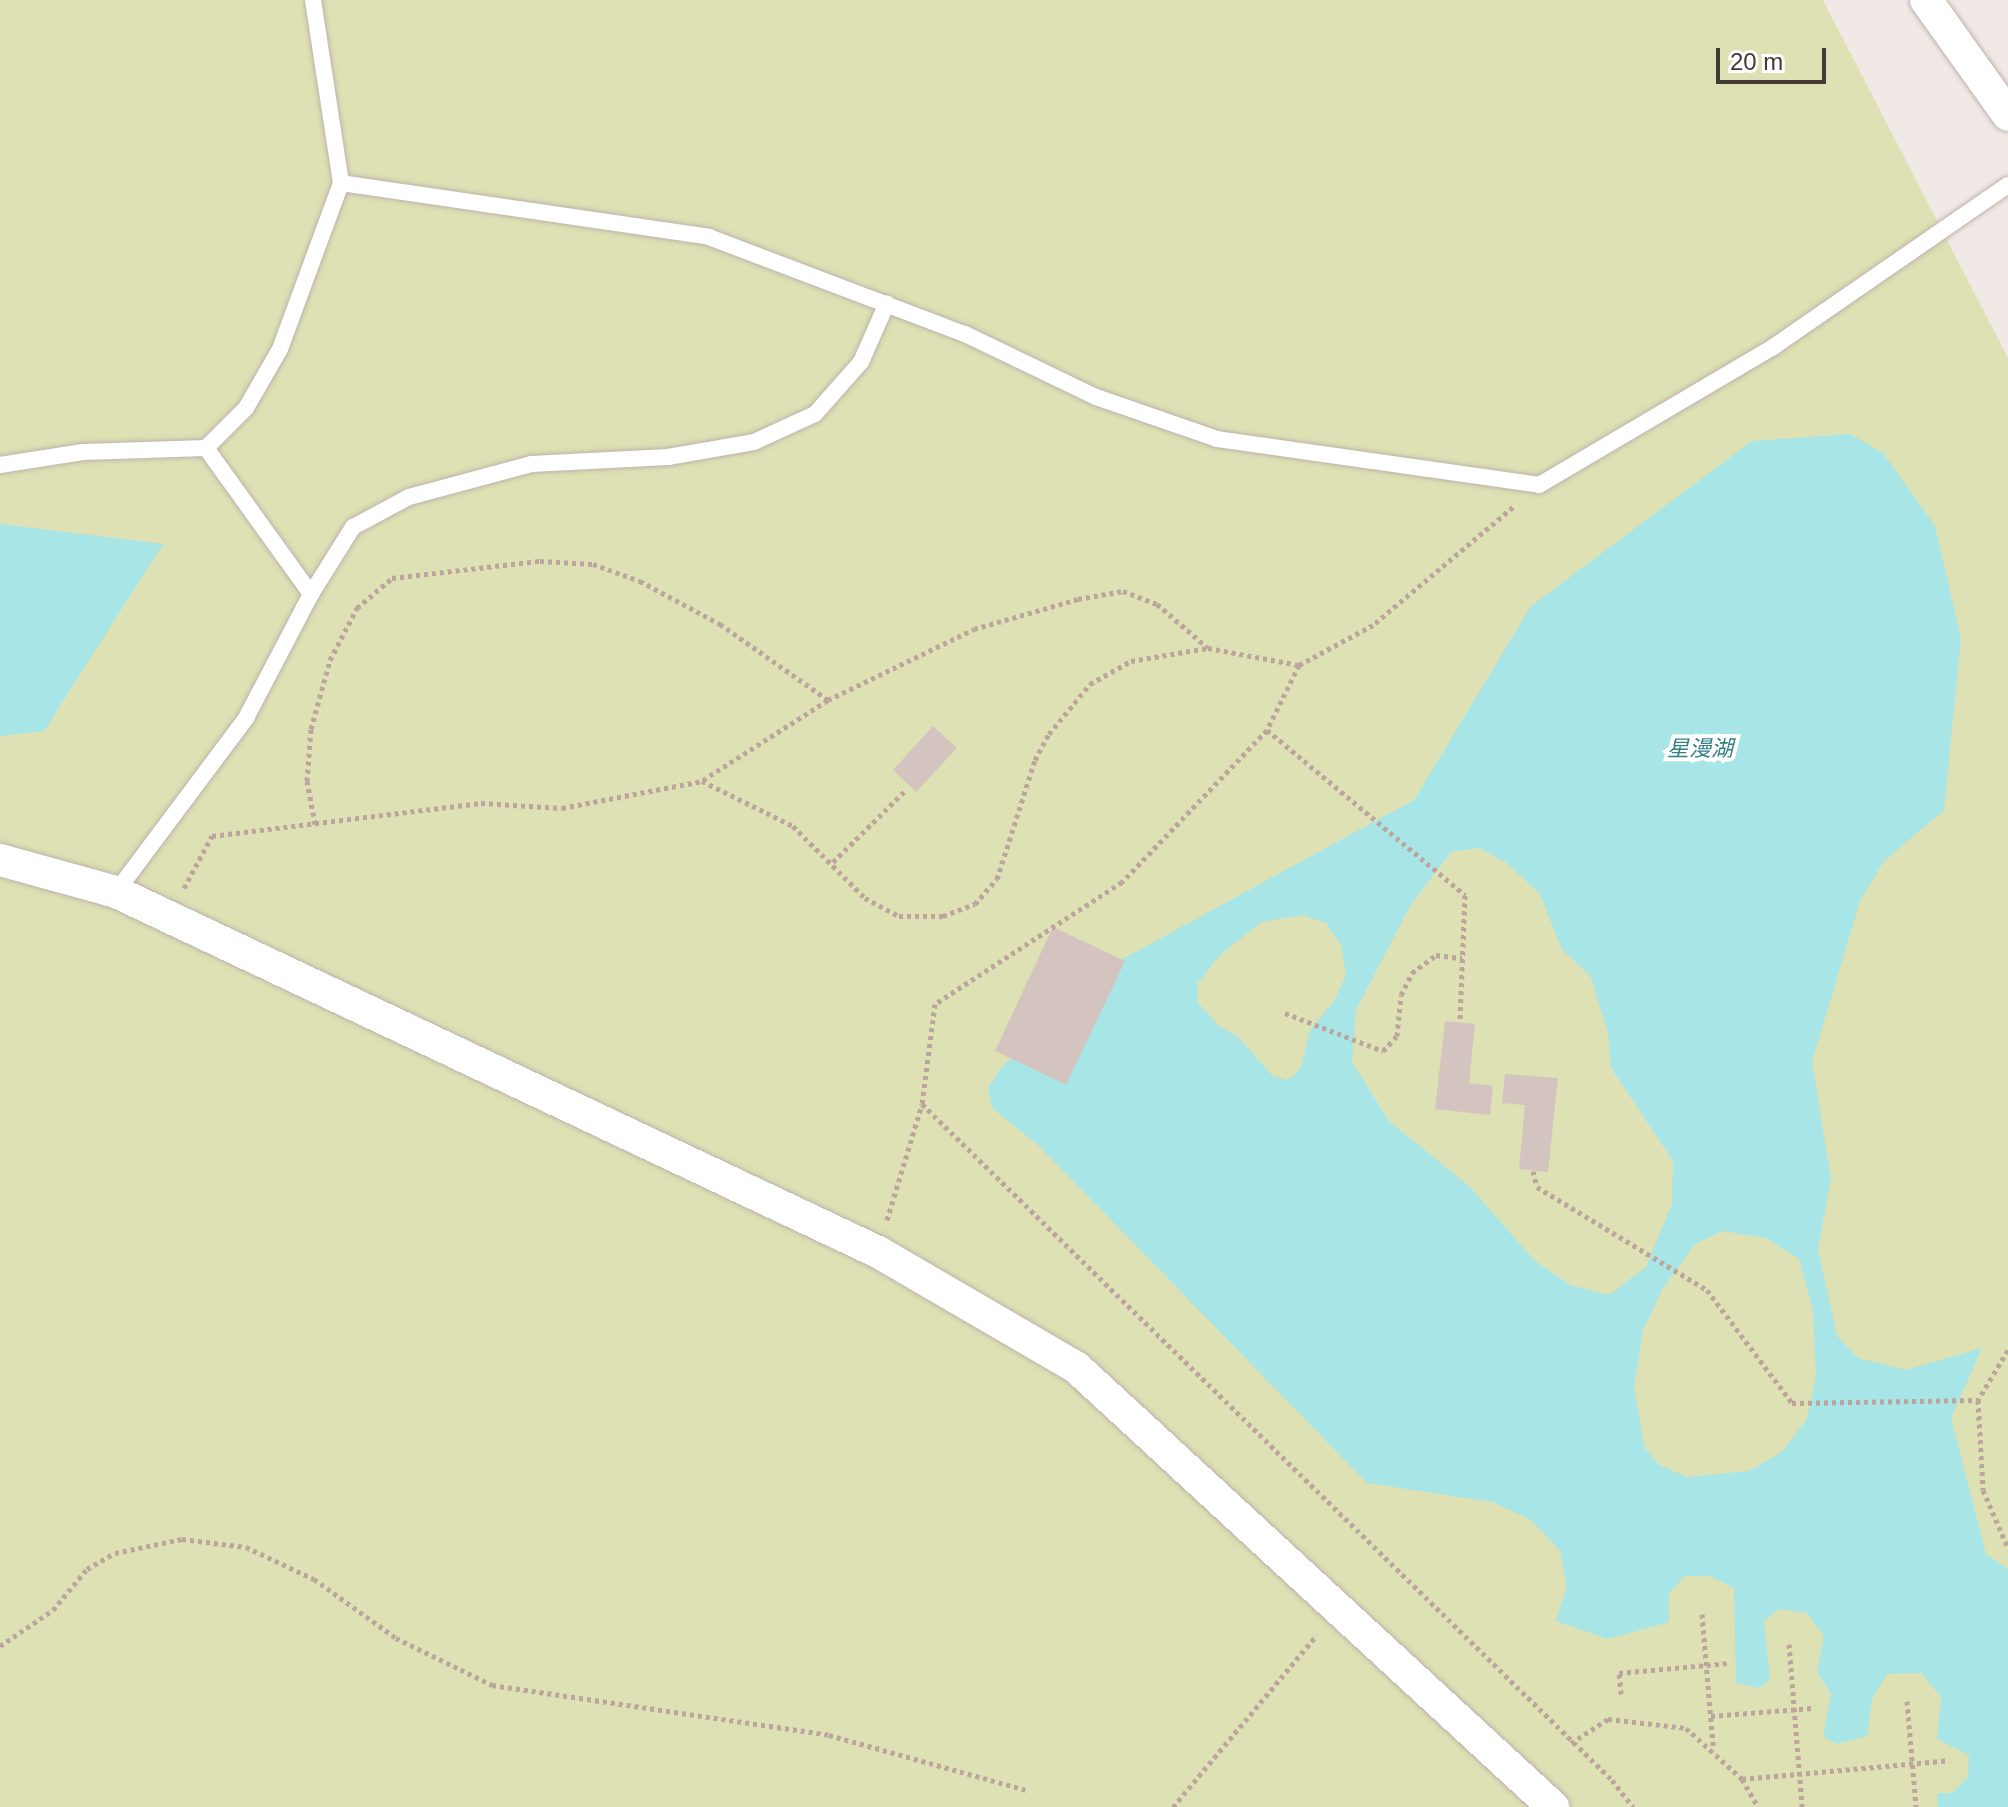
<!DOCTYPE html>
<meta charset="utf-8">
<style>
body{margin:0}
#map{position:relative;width:2008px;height:1807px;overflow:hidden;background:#f1e9e6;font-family:Helvetica,"Noto Sans SC",sans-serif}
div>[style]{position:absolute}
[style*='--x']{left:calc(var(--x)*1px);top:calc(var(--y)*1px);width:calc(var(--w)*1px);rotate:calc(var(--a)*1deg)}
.green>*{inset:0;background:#dde1b3}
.water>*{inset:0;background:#a8e5e7}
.building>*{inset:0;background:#d4c4c0}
.path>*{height:5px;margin-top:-2.5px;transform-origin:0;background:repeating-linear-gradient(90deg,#bba59c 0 4px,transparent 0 8px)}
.roads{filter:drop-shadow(0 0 2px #beb2ad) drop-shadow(0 0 2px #beb2ad)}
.lane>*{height:16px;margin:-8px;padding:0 8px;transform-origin:8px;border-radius:8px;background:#fff}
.street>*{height:32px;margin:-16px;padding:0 16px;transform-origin:16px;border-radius:16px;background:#fff}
span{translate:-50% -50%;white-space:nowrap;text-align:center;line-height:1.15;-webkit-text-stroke:8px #fff;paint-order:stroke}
.water-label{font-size:22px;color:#338185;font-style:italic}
.scale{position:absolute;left:1716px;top:48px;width:110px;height:36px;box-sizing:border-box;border:4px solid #433936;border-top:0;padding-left:10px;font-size:24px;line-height:28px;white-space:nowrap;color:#433936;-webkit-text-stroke:6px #fff;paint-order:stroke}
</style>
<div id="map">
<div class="green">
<i style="clip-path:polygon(0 0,1823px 0,2008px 358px,2008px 1807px,0 1807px)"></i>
</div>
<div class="water">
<i style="clip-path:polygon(evenodd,1850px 434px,1883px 453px,1935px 526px,1961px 638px,1944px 810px,1884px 861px,1860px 901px,1812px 1062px,1831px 1179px,1818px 1249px,1837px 1336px,1858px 1358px,1906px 1370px,1982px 1348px,1951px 1418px,1986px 1554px,2008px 1569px,2008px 1807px,1938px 1807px,1937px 1793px,1952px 1793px,1968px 1777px,1969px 1755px,1937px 1739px,1941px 1697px,1921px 1673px,1887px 1674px,1872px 1699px,1867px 1736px,1837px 1744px,1823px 1736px,1831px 1694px,1817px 1672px,1824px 1636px,1807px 1613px,1779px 1609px,1764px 1621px,1770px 1680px,1759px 1688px,1736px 1683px,1734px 1588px,1710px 1576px,1685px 1576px,1669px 1593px,1669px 1622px,1608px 1639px,1556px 1621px,1567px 1586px,1560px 1551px,1531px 1520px,1493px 1502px,1367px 1483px,1038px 1145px,992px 1108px,988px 1088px,1002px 1067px,1108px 967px,1414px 800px,1531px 606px,1752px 441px,1850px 434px,1479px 848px,1507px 863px,1540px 894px,1562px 950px,1590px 975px,1608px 1033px,1611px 1068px,1673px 1161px,1672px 1204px,1646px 1267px,1609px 1295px,1570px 1285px,1534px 1260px,1470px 1187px,1389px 1121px,1352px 1062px,1356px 1010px,1410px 906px,1451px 852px,1479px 848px,1850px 434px,1302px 915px,1326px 923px,1341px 945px,1346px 975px,1334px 1001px,1310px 1030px,1301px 1068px,1288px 1080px,1273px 1076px,1238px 1037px,1219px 1026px,1198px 1003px,1197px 984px,1220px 955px,1261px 922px,1302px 915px,1850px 434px,1723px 1231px,1766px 1238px,1799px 1259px,1813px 1311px,1816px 1376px,1807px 1419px,1782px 1452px,1749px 1471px,1688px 1477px,1659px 1465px,1645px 1448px,1634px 1388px,1643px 1330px,1662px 1290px,1695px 1244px,1723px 1231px)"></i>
<i style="clip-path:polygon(0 524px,163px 544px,44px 731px,0 736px)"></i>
</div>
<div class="building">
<i style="clip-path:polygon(933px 726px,957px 748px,916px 792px,893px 770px)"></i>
<i style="clip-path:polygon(1053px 927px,1125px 961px,1066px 1085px,995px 1051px)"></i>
<i style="clip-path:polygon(1445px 1021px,1475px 1024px,1469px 1083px,1493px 1086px,1490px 1115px,1435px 1109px)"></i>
<i style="clip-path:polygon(1505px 1074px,1558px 1078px,1548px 1172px,1519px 1169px,1525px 1105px,1502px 1103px)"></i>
</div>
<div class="path">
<i style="--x:1513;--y:507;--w:183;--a:139.9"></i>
<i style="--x:1373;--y:625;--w:84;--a:151.6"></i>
<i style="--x:1299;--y:665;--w:72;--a:116.2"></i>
<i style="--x:1267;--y:730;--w:210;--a:133.6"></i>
<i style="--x:1122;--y:882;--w:223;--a:146.9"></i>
<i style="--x:935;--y:1004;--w:101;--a:97.4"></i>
<i style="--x:922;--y:1104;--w:966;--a:44.41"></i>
<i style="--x:1612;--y:1780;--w:34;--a:52"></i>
<i style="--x:1267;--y:730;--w:258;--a:39.8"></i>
<i style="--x:1465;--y:895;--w:127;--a:92.3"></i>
<i style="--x:703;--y:780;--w:148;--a:-32.6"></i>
<i style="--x:828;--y:700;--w:162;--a:-25.9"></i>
<i style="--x:974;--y:629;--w:108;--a:-16.1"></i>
<i style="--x:1078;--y:599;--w:46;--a:-10.1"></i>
<i style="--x:1123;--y:591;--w:36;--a:21"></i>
<i style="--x:1157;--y:604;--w:67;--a:40.8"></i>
<i style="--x:315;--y:824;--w:44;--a:-100.5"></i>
<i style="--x:307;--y:781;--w:52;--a:-85.6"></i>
<i style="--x:311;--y:729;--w:72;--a:-74.6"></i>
<i style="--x:330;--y:660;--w:59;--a:-62.6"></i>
<i style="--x:357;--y:608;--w:46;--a:-40.6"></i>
<i style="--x:392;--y:578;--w:149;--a:-6.6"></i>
<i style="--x:540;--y:561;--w:53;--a:3.2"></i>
<i style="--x:593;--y:564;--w:50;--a:19.9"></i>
<i style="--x:640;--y:581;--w:91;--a:28.3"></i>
<i style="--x:720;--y:624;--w:132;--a:35.1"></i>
<i style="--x:833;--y:862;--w:101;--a:-44.6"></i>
<i style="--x:184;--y:888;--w:59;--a:-61.7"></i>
<i style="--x:212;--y:836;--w:271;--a:-7"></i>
<i style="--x:481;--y:803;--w:81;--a:3.5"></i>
<i style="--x:562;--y:808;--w:143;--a:-10.9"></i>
<i style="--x:702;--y:781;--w:102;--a:26.3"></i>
<i style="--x:793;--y:826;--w:102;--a:45"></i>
<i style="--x:865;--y:898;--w:38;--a:28"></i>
<i style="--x:899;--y:916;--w:44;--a:0"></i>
<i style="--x:943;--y:916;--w:34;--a:-21"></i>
<i style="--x:975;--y:904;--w:33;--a:-49"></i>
<i style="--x:997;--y:879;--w:125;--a:-72.3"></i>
<i style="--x:1035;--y:760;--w:30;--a:-62"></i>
<i style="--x:1049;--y:734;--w:65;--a:-50.6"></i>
<i style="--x:1090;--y:684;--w:47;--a:-29.3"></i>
<i style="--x:1131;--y:661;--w:78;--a:-9.6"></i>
<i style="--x:1208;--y:648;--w:93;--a:10.6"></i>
<i style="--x:1285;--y:1013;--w:105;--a:21.2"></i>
<i style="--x:1383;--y:1051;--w:21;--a:-47"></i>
<i style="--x:1397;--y:1036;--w:41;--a:-84.4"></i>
<i style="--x:1401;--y:995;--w:25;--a:-63"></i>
<i style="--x:1412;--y:973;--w:30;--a:-37"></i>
<i style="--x:1436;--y:955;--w:26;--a:7"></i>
<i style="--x:1533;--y:1171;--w:16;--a:76"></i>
<i style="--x:1537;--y:1187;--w:199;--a:31.2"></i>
<i style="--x:1707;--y:1290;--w:141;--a:53"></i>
<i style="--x:1792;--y:1403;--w:186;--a:-0.9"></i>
<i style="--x:887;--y:1220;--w:121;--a:-73.2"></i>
<i style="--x:2008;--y:1350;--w:58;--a:121"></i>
<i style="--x:1978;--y:1400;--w:90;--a:86.8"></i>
<i style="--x:1983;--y:1490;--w:63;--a:66.7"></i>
<i style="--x:1702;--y:1614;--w:132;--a:85.2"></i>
<i style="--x:1789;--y:1644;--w:164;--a:85.4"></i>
<i style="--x:0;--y:1646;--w:64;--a:-34.2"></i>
<i style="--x:53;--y:1610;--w:53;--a:-50.3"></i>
<i style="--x:87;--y:1569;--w:32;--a:-30"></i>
<i style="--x:115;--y:1553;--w:68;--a:-11.8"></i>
<i style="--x:182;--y:1539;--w:64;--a:7.1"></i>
<i style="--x:246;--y:1547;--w:75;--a:25.2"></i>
<i style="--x:314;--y:1579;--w:101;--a:35.7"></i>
<i style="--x:396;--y:1638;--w:107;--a:26.1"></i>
<i style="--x:492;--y:1685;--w:341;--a:8.4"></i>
<i style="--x:829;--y:1735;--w:205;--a:15.6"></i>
<i style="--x:1621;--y:1694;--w:21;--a:-95"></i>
<i style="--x:1619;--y:1673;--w:109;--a:-5.2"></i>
<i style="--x:1907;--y:1701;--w:106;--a:85.1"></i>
<i style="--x:1711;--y:1716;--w:102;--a:-4.5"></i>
<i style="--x:1571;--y:1743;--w:44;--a:-33"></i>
<i style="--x:1608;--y:1719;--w:79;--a:6.6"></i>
<i style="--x:1686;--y:1728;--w:76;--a:42.3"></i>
<i style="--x:1742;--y:1779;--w:32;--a:60"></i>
<i style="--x:1742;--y:1779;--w:208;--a:-5.2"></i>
<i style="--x:1173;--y:1807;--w:224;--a:-50.1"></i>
</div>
<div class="roads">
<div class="lane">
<i style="--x:341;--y:183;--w:372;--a:8.3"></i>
<i style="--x:709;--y:237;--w:274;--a:20.8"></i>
<i style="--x:965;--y:334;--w:145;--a:25.7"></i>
<i style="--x:1096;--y:397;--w:128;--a:19.1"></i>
<i style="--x:1217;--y:439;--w:325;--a:8.1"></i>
<i style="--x:1539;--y:485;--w:272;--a:-30.5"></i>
<i style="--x:1773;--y:347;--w:285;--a:-34.6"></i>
<i style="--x:206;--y:448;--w:180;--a:54.3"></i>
<i style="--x:0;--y:465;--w:84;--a:-8.9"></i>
<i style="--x:83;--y:452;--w:123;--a:-1.9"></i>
<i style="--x:206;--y:448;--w:57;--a:-45"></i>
<i style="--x:246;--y:408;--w:68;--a:-60"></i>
<i style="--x:280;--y:349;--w:177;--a:-69.8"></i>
<i style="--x:341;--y:183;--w:185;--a:-98.7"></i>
<i style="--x:116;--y:892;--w:217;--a:-53.2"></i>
<i style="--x:246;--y:718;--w:140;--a:-62.3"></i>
<i style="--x:311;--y:594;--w:79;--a:-57.9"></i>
<i style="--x:353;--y:527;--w:64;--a:-28.2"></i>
<i style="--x:409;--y:497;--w:126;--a:-15.1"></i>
<i style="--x:531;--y:464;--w:137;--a:-2.9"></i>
<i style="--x:668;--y:457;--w:87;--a:-9.9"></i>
<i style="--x:754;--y:442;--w:67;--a:-24.7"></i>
<i style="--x:815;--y:414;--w:69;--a:-48.5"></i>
<i style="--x:861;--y:362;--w:64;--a:-66.2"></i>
</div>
<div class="street">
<i style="--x:1926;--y:0;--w:141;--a:54.5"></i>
<i style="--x:0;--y:860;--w:120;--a:15.4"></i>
<i style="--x:116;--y:892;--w:843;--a:25.29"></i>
<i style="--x:878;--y:1252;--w:230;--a:30.2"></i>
<i style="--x:1077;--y:1368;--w:648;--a:42.68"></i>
</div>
</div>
<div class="water-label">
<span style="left:1700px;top:749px">星漫湖</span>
</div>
<div class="scale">20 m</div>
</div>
